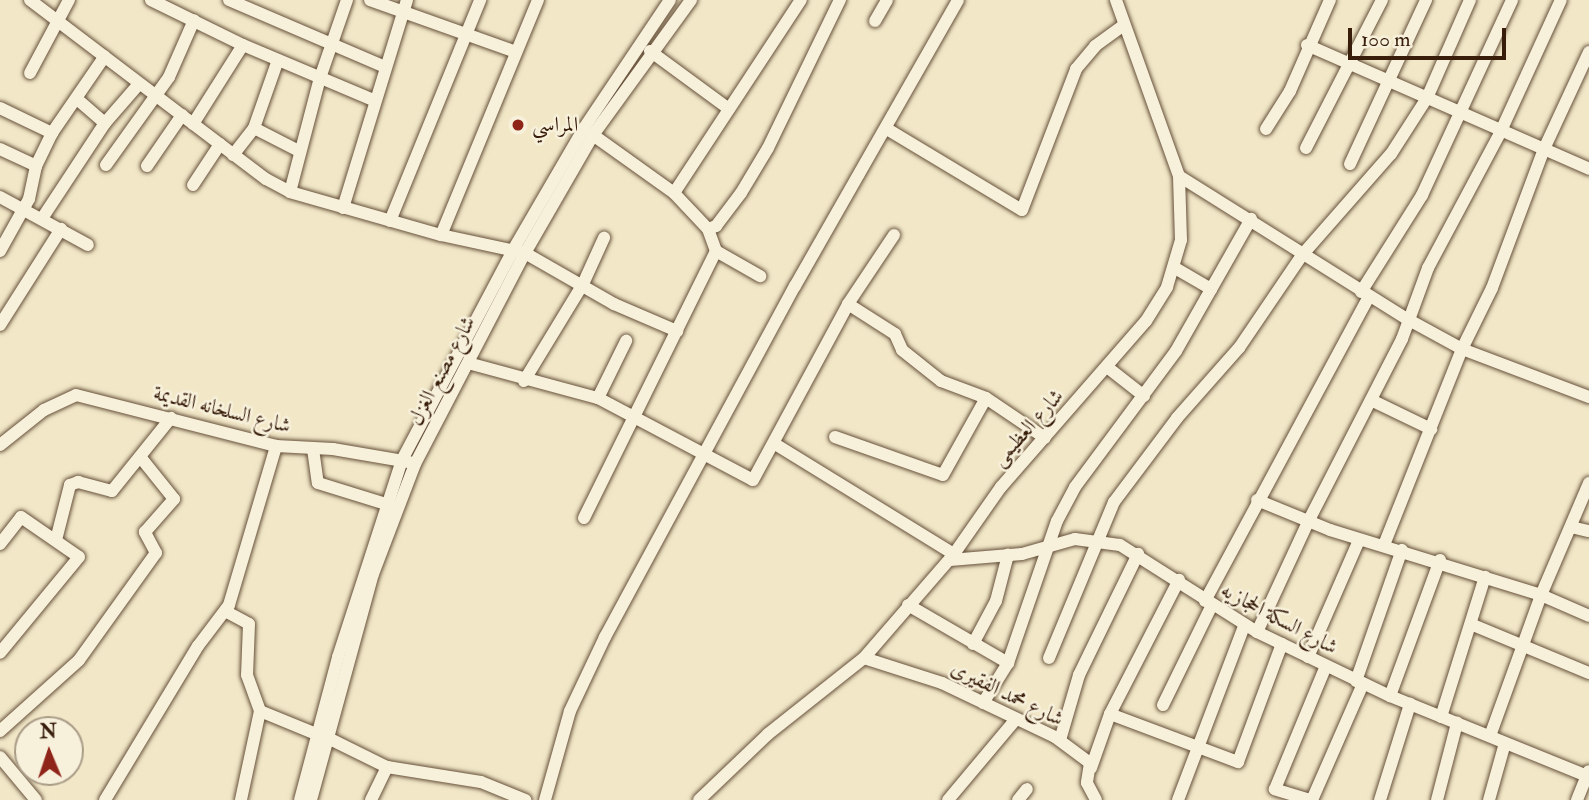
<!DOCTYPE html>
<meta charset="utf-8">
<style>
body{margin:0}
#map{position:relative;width:1589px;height:800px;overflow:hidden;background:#f2e8c8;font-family:"IM FELL Double Pica",Amiri,serif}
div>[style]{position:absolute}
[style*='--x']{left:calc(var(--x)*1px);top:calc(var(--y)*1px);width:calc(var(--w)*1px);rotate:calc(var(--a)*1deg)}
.roads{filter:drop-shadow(0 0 2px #66503a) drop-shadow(0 0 2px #66503a)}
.minor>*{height:12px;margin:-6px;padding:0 6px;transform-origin:6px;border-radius:6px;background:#f7f0db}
.dots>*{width:19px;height:19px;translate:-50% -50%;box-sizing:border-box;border:4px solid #f7f0db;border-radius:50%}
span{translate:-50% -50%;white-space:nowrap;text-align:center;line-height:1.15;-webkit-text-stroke:5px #f7f0db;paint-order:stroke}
.poi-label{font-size:21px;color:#371d0a}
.left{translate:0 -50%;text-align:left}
.street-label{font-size:21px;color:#371d0a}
.north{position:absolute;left:14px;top:716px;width:70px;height:70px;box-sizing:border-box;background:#f7f0db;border:2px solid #aa9c87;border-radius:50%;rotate:358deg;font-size:19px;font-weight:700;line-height:28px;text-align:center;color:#371d0a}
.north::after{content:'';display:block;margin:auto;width:24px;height:32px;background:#8f2418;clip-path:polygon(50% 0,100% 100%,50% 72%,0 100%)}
.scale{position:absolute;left:1348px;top:28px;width:158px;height:32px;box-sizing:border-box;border:4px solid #371d0a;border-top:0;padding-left:9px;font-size:21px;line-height:24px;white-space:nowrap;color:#371d0a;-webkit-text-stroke:5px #f7f0db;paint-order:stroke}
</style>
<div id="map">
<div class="roads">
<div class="minor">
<i style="--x:30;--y:0;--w:296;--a:37.2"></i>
<i style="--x:266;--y:179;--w:27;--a:28"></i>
<i style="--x:290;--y:192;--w:157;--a:15.9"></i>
<i style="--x:151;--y:0;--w:102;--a:26.1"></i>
<i style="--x:243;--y:45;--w:141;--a:22.9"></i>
<i style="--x:229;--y:0;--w:168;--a:23.2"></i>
<i style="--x:370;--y:0;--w:155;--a:19.6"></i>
<i style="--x:538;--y:0;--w:254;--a:112.4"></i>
<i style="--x:441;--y:235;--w:86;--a:12.1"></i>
<i style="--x:525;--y:253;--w:103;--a:29.8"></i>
<i style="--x:614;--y:304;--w:69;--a:23.2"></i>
<i style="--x:875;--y:21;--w:24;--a:-60"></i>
<i style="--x:1307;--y:45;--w:308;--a:23.7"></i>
<i style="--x:650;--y:51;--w:98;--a:36.3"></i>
<i style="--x:30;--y:73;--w:83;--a:-61.9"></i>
<i style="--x:77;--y:99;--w:37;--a:41"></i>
<i style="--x:0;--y:108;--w:58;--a:25.7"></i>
<i style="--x:193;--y:124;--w:93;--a:-57.7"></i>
<i style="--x:254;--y:128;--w:51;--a:27.1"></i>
<i style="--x:887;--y:129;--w:157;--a:31"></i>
<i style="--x:1022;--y:210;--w:151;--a:-69"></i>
<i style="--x:1076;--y:69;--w:30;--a:-50"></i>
<i style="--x:1095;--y:46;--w:34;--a:-36"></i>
<i style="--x:1266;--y:129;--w:45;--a:-57.7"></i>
<i style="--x:1290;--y:91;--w:99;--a:-66.3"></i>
<i style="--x:593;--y:135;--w:100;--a:35.6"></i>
<i style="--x:674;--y:193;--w:50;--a:46.6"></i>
<i style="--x:708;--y:229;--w:23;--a:70"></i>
<i style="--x:716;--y:251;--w:51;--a:29.6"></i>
<i style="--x:1306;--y:148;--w:166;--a:-62.8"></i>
<i style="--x:0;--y:149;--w:40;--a:25"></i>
<i style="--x:233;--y:155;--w:34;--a:-52"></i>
<i style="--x:254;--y:128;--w:72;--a:-70.6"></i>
<i style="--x:1350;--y:164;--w:181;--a:-65.1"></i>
<i style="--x:106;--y:165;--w:108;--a:-54.4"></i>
<i style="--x:169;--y:77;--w:62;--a:-66.3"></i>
<i style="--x:147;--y:166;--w:62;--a:-55.5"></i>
<i style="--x:1179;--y:176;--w:271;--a:32.1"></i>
<i style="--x:1409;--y:320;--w:60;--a:28.7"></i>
<i style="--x:1462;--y:349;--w:136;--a:20.7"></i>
<i style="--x:193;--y:185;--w:49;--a:-56.6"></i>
<i style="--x:290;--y:192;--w:118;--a:-75.3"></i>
<i style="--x:320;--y:78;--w:83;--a:-70.9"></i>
<i style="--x:674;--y:193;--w:231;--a:-56.7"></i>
<i style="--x:0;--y:197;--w:100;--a:28.6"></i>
<i style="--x:343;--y:208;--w:218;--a:-72.9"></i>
<i style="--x:43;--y:217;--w:113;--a:-56.6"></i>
<i style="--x:105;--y:123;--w:50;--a:-49"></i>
<i style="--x:390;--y:221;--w:239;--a:-67.8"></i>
<i style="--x:708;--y:229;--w:9;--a:-21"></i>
<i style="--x:716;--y:226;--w:41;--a:-52.9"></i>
<i style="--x:741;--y:193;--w:52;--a:-59"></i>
<i style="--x:768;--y:148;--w:165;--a:-64.1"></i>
<i style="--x:0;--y:251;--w:60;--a:-60.9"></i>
<i style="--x:29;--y:199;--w:34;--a:-78"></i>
<i style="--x:36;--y:166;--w:37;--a:-64"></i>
<i style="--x:52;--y:133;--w:93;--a:-55.5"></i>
<i style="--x:1175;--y:268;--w:42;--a:30.3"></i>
<i style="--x:1361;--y:292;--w:115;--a:-57.8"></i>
<i style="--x:1422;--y:195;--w:215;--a:-65.2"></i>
<i style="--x:848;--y:304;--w:56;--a:32.6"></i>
<i style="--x:895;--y:334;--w:17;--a:66"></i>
<i style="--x:902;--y:350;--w:50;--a:38.5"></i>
<i style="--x:941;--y:381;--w:48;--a:20.7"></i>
<i style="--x:986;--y:398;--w:71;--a:34.1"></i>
<i style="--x:0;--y:325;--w:114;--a:-57.6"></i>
<i style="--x:468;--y:363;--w:135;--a:15.1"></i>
<i style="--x:598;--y:398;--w:175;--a:27.9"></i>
<i style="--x:753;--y:480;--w:200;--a:-61.6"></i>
<i style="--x:848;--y:304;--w:83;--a:-56.3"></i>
<i style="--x:1107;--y:367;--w:47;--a:38.1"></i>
<i style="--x:524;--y:381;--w:114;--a:-58.7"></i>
<i style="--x:583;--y:284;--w:51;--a:-65.5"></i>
<i style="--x:598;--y:398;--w:64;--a:-63.8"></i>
<i style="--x:1371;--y:400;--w:67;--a:25.8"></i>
<i style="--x:835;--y:437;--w:114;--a:19.4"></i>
<i style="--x:943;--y:475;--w:88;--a:-60.8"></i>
<i style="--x:775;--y:444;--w:210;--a:31.6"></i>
<i style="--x:0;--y:445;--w:56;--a:-38.5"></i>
<i style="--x:44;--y:410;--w:35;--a:-25"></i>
<i style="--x:76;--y:395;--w:206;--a:14.3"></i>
<i style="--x:276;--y:446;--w:57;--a:3"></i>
<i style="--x:333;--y:449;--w:77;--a:9.7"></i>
<i style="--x:313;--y:449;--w:34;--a:82"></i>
<i style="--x:318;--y:483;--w:71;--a:17.2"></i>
<i style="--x:1257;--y:500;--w:79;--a:22.3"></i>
<i style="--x:1330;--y:530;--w:221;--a:17.1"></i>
<i style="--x:1541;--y:595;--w:52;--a:23.6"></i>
<i style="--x:584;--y:518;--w:298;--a:-63.7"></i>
<i style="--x:1571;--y:527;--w:18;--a:13"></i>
<i style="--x:56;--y:540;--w:57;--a:-75.7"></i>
<i style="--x:70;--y:485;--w:9;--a:-21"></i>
<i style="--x:78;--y:482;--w:35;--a:15"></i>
<i style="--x:112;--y:491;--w:94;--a:-51.1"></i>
<i style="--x:0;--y:544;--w:34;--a:-52"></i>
<i style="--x:21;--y:517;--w:70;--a:34.6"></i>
<i style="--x:79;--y:557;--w:124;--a:129.5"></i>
<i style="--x:1384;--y:545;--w:211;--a:-68.3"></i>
<i style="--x:1462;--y:349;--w:68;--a:-63.8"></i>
<i style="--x:1492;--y:288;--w:148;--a:-69.5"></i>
<i style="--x:1544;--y:149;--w:107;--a:-65.1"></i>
<i style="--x:950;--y:560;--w:72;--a:-4.8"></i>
<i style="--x:1022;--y:554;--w:55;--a:-15.8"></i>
<i style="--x:1075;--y:539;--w:45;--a:7.6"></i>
<i style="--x:1120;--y:545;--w:162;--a:32.4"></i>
<i style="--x:1257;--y:632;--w:148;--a:25.7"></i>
<i style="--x:1390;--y:696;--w:215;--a:22.1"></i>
<i style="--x:1205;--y:601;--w:346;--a:-61.7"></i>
<i style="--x:908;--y:605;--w:116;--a:30.1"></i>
<i style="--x:225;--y:611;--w:27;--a:28"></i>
<i style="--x:249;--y:624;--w:51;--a:92.2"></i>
<i style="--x:247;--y:675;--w:38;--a:70"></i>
<i style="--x:260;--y:711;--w:91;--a:102.1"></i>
<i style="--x:1473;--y:625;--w:126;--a:22.5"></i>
<i style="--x:1257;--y:632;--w:121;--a:-65.1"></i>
<i style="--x:1308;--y:522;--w:206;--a:-62.8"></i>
<i style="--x:1402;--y:339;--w:76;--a:-69.9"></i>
<i style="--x:1428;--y:268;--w:153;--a:-61.9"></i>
<i style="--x:1500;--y:133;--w:146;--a:-65.4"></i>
<i style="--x:973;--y:644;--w:49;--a:-61.9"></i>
<i style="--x:996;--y:601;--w:48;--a:-75.4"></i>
<i style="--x:1308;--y:657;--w:128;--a:-66.4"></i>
<i style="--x:864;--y:658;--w:82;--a:17.8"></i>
<i style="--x:942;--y:683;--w:125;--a:25.5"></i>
<i style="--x:1055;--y:737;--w:44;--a:36.6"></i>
<i style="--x:1090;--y:763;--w:20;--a:99"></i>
<i style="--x:1087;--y:783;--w:19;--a:62"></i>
<i style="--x:1049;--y:658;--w:169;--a:-67.4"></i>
<i style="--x:1114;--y:502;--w:105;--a:-53.1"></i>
<i style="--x:1177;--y:418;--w:94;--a:-48.5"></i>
<i style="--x:1239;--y:348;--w:114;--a:-55.8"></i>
<i style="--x:1303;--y:254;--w:133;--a:-48.7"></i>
<i style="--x:1391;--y:154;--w:67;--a:-57.3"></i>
<i style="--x:1427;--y:98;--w:107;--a:-66.3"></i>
<i style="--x:1356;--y:681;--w:139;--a:-70.7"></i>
<i style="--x:1390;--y:696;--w:145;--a:-69.8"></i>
<i style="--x:983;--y:703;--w:47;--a:-58"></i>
<i style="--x:1008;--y:663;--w:150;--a:-71"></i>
<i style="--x:1057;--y:521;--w:38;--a:-62"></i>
<i style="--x:1075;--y:487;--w:169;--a:-53.4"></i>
<i style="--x:1176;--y:351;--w:152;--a:-60.4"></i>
<i style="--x:1163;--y:705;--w:109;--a:-63.9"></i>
<i style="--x:260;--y:711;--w:61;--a:22.3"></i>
<i style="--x:1110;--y:714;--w:137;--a:20.6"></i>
<i style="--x:1238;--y:762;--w:126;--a:-69.6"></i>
<i style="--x:1441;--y:717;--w:147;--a:-72.6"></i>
<i style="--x:0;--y:731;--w:106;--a:-41.9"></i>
<i style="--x:79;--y:660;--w:132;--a:-54.3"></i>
<i style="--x:156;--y:553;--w:24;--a:-118"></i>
<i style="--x:145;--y:532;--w:44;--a:-48.7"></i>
<i style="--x:174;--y:499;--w:51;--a:-128.7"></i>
<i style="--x:1490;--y:736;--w:150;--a:-70.1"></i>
<i style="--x:1541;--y:595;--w:122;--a:-66.8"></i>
<i style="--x:326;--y:737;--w:68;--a:26.2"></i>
<i style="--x:387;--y:767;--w:95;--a:9.1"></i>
<i style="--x:481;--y:782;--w:48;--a:22.2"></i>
<i style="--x:1060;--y:740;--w:68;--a:-73.7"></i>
<i style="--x:1079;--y:675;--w:135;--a:-64"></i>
<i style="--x:0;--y:757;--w:56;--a:50.1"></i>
<i style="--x:1091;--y:768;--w:57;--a:-70.6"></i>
<i style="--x:1110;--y:714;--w:151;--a:-62.8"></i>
<i style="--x:105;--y:800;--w:180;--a:-58.9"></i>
<i style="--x:198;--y:646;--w:51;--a:-52.9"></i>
<i style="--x:229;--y:605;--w:166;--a:-73.5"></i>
<i style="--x:300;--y:800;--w:148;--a:-75.1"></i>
<i style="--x:338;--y:657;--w:207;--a:-72"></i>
<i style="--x:402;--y:460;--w:238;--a:-62.1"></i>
<i style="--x:513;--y:250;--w:141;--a:-59.8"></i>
<i style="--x:584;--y:128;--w:154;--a:-56.1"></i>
<i style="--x:311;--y:800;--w:234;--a:-74.7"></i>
<i style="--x:373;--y:574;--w:118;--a:-69.1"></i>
<i style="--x:415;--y:464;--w:238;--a:-62.5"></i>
<i style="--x:525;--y:253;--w:136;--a:-60"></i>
<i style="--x:593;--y:135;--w:167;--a:-54"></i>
<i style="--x:371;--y:800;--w:37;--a:-64"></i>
<i style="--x:545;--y:800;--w:92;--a:-74.3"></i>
<i style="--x:570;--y:711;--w:82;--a:-64.7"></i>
<i style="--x:605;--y:637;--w:399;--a:-61.6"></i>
<i style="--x:795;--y:286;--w:329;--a:-60.3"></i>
<i style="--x:699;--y:800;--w:95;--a:-43.7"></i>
<i style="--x:768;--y:734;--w:122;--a:-38.4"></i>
<i style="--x:864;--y:658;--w:138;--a:-49.1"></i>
<i style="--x:954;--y:554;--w:82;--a:-55"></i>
<i style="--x:1001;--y:487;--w:220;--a:-48.9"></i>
<i style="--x:1146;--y:321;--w:40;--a:-58"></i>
<i style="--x:1167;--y:287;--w:49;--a:-73.4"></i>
<i style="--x:1181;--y:240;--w:64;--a:-91.8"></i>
<i style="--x:1179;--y:176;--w:187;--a:-109.7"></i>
<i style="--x:948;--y:800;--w:106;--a:-50"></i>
<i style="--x:1018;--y:800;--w:14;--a:-51"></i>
<i style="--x:1178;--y:800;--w:186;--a:-69.2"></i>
<i style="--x:1310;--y:800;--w:37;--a:-163"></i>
<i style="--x:1275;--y:789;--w:133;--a:-67.5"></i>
<i style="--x:1312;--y:800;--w:127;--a:-66.3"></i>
<i style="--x:1380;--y:800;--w:101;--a:-72.6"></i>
<i style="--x:1437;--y:800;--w:80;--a:-75.4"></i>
<i style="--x:1489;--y:800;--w:59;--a:-74.3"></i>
<i style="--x:1577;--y:800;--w:31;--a:-68"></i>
</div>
</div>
<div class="dots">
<i style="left:518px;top:125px;background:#8f2418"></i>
</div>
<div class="poi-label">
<span class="left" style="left:532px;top:125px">المراسي</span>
</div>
<div class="street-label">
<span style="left:442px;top:371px;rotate:-62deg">شارع مصنع الغزل</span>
<span style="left:222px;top:410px;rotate:14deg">شارع السلخانه القديمة</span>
<span style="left:1028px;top:428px;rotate:-48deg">شارع العظيمى</span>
<span style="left:1279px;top:619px;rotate:28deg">شارع السكة الحجازيه</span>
<span style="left:1007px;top:694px;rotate:26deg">شارع محمد الفقيرى</span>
</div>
<div class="north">N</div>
<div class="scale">100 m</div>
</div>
